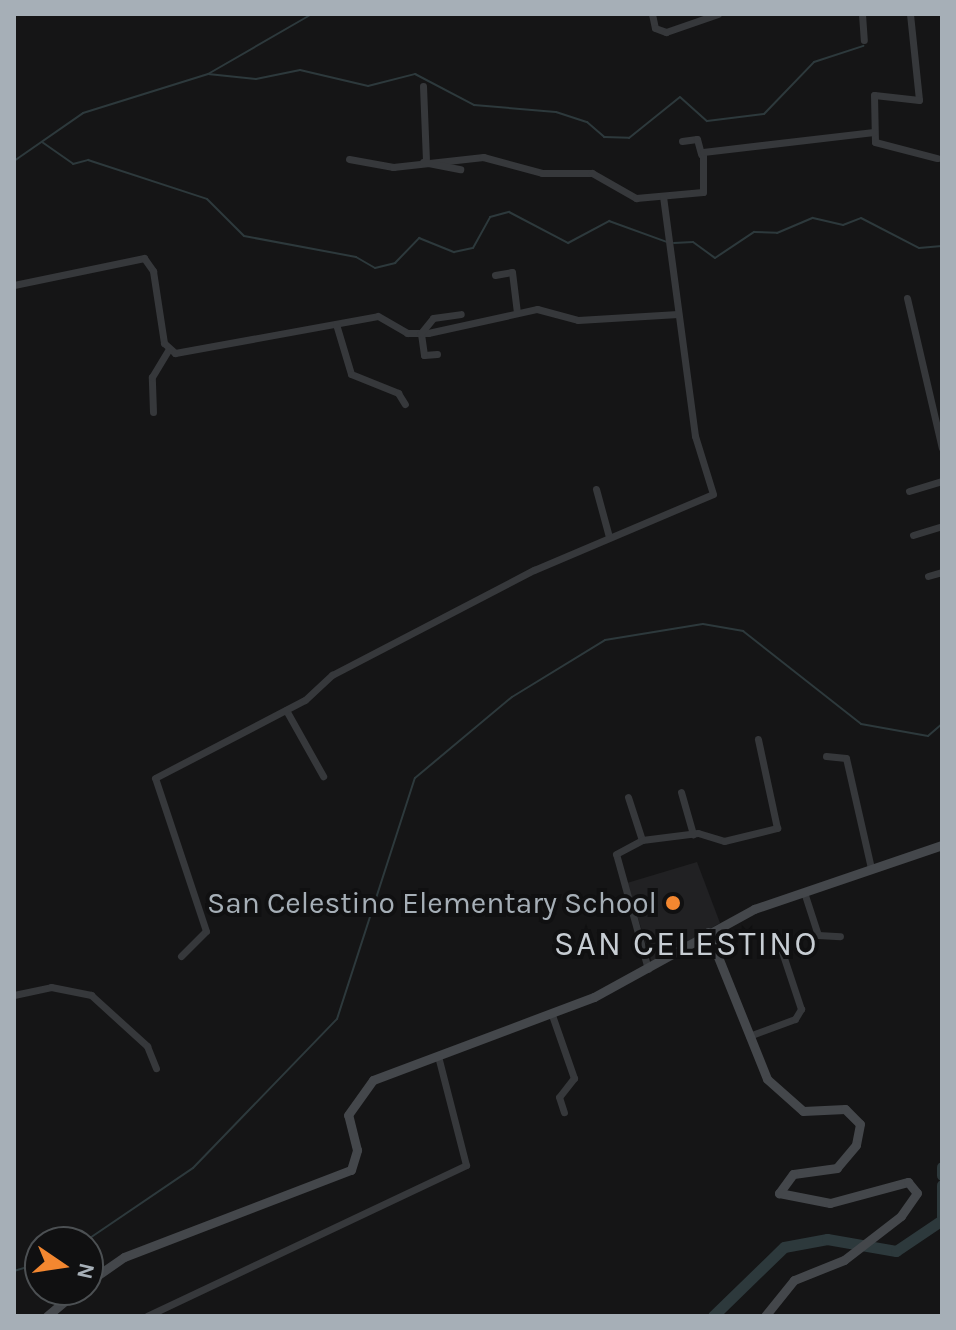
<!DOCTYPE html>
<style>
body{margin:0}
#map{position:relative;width:956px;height:1330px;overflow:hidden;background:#151516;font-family:Karla,sans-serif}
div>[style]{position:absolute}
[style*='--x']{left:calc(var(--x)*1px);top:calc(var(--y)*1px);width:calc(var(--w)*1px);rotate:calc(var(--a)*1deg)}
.built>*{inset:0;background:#212123}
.stream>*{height:2px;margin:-1px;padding:0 1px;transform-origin:1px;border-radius:1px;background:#2d393c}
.river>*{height:11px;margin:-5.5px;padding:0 5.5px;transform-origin:5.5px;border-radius:5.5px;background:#2d393c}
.street>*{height:7px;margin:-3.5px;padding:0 3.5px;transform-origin:3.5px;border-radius:3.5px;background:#36383b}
.secondary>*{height:9px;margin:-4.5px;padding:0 4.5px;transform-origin:4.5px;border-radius:4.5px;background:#44474b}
.dots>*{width:22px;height:22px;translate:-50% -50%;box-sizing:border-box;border:4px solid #101011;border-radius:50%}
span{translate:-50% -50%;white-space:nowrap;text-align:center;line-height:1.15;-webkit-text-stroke:8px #101011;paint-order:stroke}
.poi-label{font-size:30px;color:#a6afb7}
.right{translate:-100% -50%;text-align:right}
.quarter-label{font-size:34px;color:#c7cdd3;letter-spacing:2px}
.frame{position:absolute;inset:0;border:16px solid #a6afb7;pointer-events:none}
.north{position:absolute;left:24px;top:1226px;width:80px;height:80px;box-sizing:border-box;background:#101011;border:2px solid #4c5053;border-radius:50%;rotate:103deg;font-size:22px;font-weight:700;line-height:32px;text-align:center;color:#a6afb7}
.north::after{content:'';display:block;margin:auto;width:28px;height:36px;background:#f38730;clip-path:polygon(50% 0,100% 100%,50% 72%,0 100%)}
</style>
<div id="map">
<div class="built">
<i style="clip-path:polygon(697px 862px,720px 923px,652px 963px,627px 883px)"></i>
</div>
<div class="stream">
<i style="--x:208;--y:74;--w:48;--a:5.9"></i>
<i style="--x:256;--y:79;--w:45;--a:-11.6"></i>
<i style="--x:300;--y:70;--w:70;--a:13.2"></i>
<i style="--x:368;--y:86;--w:49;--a:-14.3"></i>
<i style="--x:415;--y:74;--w:67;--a:27.7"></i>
<i style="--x:474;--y:105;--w:82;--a:4.9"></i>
<i style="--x:556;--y:112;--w:33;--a:18"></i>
<i style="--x:587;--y:122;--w:23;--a:41"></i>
<i style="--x:604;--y:137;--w:25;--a:2"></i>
<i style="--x:629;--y:138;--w:65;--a:-38.8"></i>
<i style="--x:680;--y:97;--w:36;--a:42"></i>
<i style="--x:707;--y:121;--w:57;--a:-7"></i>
<i style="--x:764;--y:114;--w:72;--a:-46.1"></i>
<i style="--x:814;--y:62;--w:52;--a:-18.1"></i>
<i style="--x:42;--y:142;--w:38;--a:35"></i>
<i style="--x:73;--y:164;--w:16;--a:-15"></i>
<i style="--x:88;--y:160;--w:125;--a:18.1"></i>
<i style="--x:207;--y:199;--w:52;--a:45"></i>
<i style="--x:244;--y:236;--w:114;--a:10.6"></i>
<i style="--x:356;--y:257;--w:22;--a:30"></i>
<i style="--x:375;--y:268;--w:21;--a:-14"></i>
<i style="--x:395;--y:263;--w:35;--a:-46"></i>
<i style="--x:419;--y:238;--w:38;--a:22"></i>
<i style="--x:454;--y:252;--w:19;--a:-12"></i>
<i style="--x:473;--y:248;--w:35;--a:-61"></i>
<i style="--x:490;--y:217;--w:20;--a:-15"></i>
<i style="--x:509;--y:212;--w:67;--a:27.7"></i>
<i style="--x:568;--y:243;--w:47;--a:-28.2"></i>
<i style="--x:609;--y:221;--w:62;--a:19.9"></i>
<i style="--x:14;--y:161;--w:84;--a:-34.8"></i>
<i style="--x:83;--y:113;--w:131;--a:-17.3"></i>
<i style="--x:208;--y:74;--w:120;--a:-30"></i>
<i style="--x:674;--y:243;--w:19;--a:-3"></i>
<i style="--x:693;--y:242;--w:27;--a:36"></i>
<i style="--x:715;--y:258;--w:47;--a:-33.7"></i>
<i style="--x:754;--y:232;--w:23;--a:2"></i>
<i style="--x:777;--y:233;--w:39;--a:-23"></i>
<i style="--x:813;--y:218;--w:31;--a:13"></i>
<i style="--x:843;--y:225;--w:19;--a:-21"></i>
<i style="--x:861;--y:218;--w:65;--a:27.3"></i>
<i style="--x:919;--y:248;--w:23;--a:-5"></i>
<i style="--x:84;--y:1242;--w:132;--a:-34.2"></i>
<i style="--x:193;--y:1168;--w:207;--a:-46"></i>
<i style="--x:337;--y:1019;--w:253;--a:-72.1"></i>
<i style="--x:415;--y:778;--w:126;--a:-39.9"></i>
<i style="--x:512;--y:697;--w:109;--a:-31.5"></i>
<i style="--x:605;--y:640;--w:99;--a:-9.3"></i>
<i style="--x:703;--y:624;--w:41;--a:9.9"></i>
<i style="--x:743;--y:631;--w:150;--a:38.2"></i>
<i style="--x:861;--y:724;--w:68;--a:10.2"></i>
<i style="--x:928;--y:736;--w:18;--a:-41"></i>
<i style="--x:14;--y:1271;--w:27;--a:-17"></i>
</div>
<div class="river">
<i style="--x:942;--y:1167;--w:8;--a:90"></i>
<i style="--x:942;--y:1185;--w:33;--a:90"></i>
<i style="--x:713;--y:1316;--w:99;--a:-44.2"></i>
<i style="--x:784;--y:1247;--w:44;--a:-10.5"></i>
<i style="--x:827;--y:1239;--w:70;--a:9.9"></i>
<i style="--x:896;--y:1251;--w:55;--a:-34"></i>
</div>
<div class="street">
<i style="--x:652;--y:14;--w:14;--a:78"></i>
<i style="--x:655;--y:28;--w:12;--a:20"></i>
<i style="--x:666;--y:32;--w:55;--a:-19.1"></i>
<i style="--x:862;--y:14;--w:26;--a:86"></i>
<i style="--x:910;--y:14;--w:86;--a:84"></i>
<i style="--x:919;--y:100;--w:45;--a:-173.7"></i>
<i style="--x:874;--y:95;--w:47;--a:88.8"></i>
<i style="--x:875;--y:142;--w:64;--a:14.5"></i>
<i style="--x:423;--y:86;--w:75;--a:87.7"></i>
<i style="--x:682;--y:141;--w:15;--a:-8"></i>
<i style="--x:697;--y:139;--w:16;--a:75"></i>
<i style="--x:349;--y:159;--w:45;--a:10.3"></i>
<i style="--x:393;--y:167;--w:91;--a:-6.3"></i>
<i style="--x:483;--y:157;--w:61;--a:15.2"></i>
<i style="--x:542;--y:173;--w:50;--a:0"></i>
<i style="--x:592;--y:173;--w:51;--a:29.6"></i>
<i style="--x:636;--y:198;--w:67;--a:-5.1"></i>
<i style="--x:703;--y:192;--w:40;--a:-90"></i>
<i style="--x:703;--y:152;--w:172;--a:-6.7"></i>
<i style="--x:423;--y:162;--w:38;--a:11"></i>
<i style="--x:495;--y:275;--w:17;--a:-10"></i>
<i style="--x:512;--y:272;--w:41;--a:83"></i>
<i style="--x:14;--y:285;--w:133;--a:-11.7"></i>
<i style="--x:144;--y:258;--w:16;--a:55"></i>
<i style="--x:153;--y:271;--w:73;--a:81.3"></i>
<i style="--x:164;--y:343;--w:15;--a:42"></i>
<i style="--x:175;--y:353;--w:206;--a:-10.3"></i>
<i style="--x:378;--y:316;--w:34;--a:30"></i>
<i style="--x:407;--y:333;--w:21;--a:0"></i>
<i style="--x:428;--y:333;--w:112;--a:-12.4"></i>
<i style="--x:537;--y:309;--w:42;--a:15"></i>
<i style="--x:578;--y:320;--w:100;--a:-3.4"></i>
<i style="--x:907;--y:298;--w:154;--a:76.9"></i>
<i style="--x:336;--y:324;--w:52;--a:73.3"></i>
<i style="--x:351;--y:374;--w:51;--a:22"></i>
<i style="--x:398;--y:393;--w:13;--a:58"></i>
<i style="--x:437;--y:354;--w:13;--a:176"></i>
<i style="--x:424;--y:355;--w:22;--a:-98"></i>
<i style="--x:421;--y:333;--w:19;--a:-51"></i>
<i style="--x:433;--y:318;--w:28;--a:-8"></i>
<i style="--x:153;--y:412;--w:35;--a:-92"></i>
<i style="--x:152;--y:377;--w:31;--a:-59"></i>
<i style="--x:596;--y:489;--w:50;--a:74.8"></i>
<i style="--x:909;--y:491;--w:34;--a:-17"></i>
<i style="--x:913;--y:535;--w:30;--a:-17"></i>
<i style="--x:928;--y:576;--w:15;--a:-16"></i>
<i style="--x:286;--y:710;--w:76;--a:60.7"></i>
<i style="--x:826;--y:756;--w:20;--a:6"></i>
<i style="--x:846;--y:758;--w:113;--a:77.2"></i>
<i style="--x:681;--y:792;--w:44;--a:74.1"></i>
<i style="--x:628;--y:797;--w:45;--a:72"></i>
<i style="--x:804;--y:892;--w:45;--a:72"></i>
<i style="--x:818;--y:935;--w:22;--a:3"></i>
<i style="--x:181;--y:956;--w:35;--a:-45"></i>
<i style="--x:206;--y:931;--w:161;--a:-108.4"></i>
<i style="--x:155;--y:778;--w:169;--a:-27.5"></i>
<i style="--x:305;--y:700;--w:37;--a:-43"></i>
<i style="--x:332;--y:675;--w:228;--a:-27.5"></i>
<i style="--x:534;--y:570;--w:194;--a:-23"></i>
<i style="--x:713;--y:494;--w:61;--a:-107.2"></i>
<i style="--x:695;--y:436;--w:241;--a:-97.6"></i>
<i style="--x:648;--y:969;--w:119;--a:-105.5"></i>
<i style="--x:616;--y:854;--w:30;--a:-28"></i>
<i style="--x:642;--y:840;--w:56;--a:-7.1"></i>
<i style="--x:698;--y:833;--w:27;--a:17"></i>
<i style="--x:724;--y:841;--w:55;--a:-13.8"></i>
<i style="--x:777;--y:828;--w:91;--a:-102.1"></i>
<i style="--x:14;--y:995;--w:38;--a:-12"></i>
<i style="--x:51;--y:987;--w:41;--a:11.3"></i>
<i style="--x:91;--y:995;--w:76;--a:42.3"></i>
<i style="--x:147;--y:1046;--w:24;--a:68"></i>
<i style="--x:552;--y:1015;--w:67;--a:70.8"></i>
<i style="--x:574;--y:1078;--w:24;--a:128"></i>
<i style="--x:559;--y:1097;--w:16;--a:72"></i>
<i style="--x:749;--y:1036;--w:49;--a:-20.3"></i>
<i style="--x:795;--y:1019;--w:12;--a:-59"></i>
<i style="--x:801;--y:1009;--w:73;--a:-108.4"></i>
<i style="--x:147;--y:1316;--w:353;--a:-25.3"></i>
<i style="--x:466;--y:1165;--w:113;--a:-104.4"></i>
</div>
<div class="secondary">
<i style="--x:708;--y:932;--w:158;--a:68.1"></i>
<i style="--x:767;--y:1079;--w:48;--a:41.6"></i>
<i style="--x:803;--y:1111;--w:42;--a:-2.7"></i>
<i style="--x:845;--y:1109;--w:21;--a:45"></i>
<i style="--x:860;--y:1124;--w:21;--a:101"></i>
<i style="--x:856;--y:1145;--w:30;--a:130"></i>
<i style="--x:837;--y:1168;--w:44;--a:172.2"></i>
<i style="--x:793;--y:1174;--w:24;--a:126"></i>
<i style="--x:779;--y:1193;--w:52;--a:11.1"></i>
<i style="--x:830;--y:1203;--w:81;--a:-15.1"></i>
<i style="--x:908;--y:1182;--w:14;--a:51"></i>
<i style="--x:917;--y:1193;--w:28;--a:125"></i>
<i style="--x:901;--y:1216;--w:72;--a:142.3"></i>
<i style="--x:844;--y:1260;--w:54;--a:158.2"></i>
<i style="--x:794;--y:1280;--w:46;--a:128.9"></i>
<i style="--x:88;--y:1282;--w:44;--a:-34.8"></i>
<i style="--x:124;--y:1257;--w:243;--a:-21"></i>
<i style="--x:351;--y:1170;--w:21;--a:-73"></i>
<i style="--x:357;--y:1150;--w:36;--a:-104"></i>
<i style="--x:348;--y:1115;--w:43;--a:-54.5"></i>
<i style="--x:373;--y:1080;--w:236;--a:-20.6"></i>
<i style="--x:594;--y:997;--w:183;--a:-28.8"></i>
<i style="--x:754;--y:909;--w:199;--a:-18.8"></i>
<i style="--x:47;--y:1316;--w:40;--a:-40"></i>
</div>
<div class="dots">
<i style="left:673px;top:903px;background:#f38730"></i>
</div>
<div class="poi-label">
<span class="right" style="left:657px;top:903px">San Celestino Elementary School</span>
</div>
<div class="quarter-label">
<span style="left:686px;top:945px">SAN CELESTINO</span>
</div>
<div class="frame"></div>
<div class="north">N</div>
</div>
